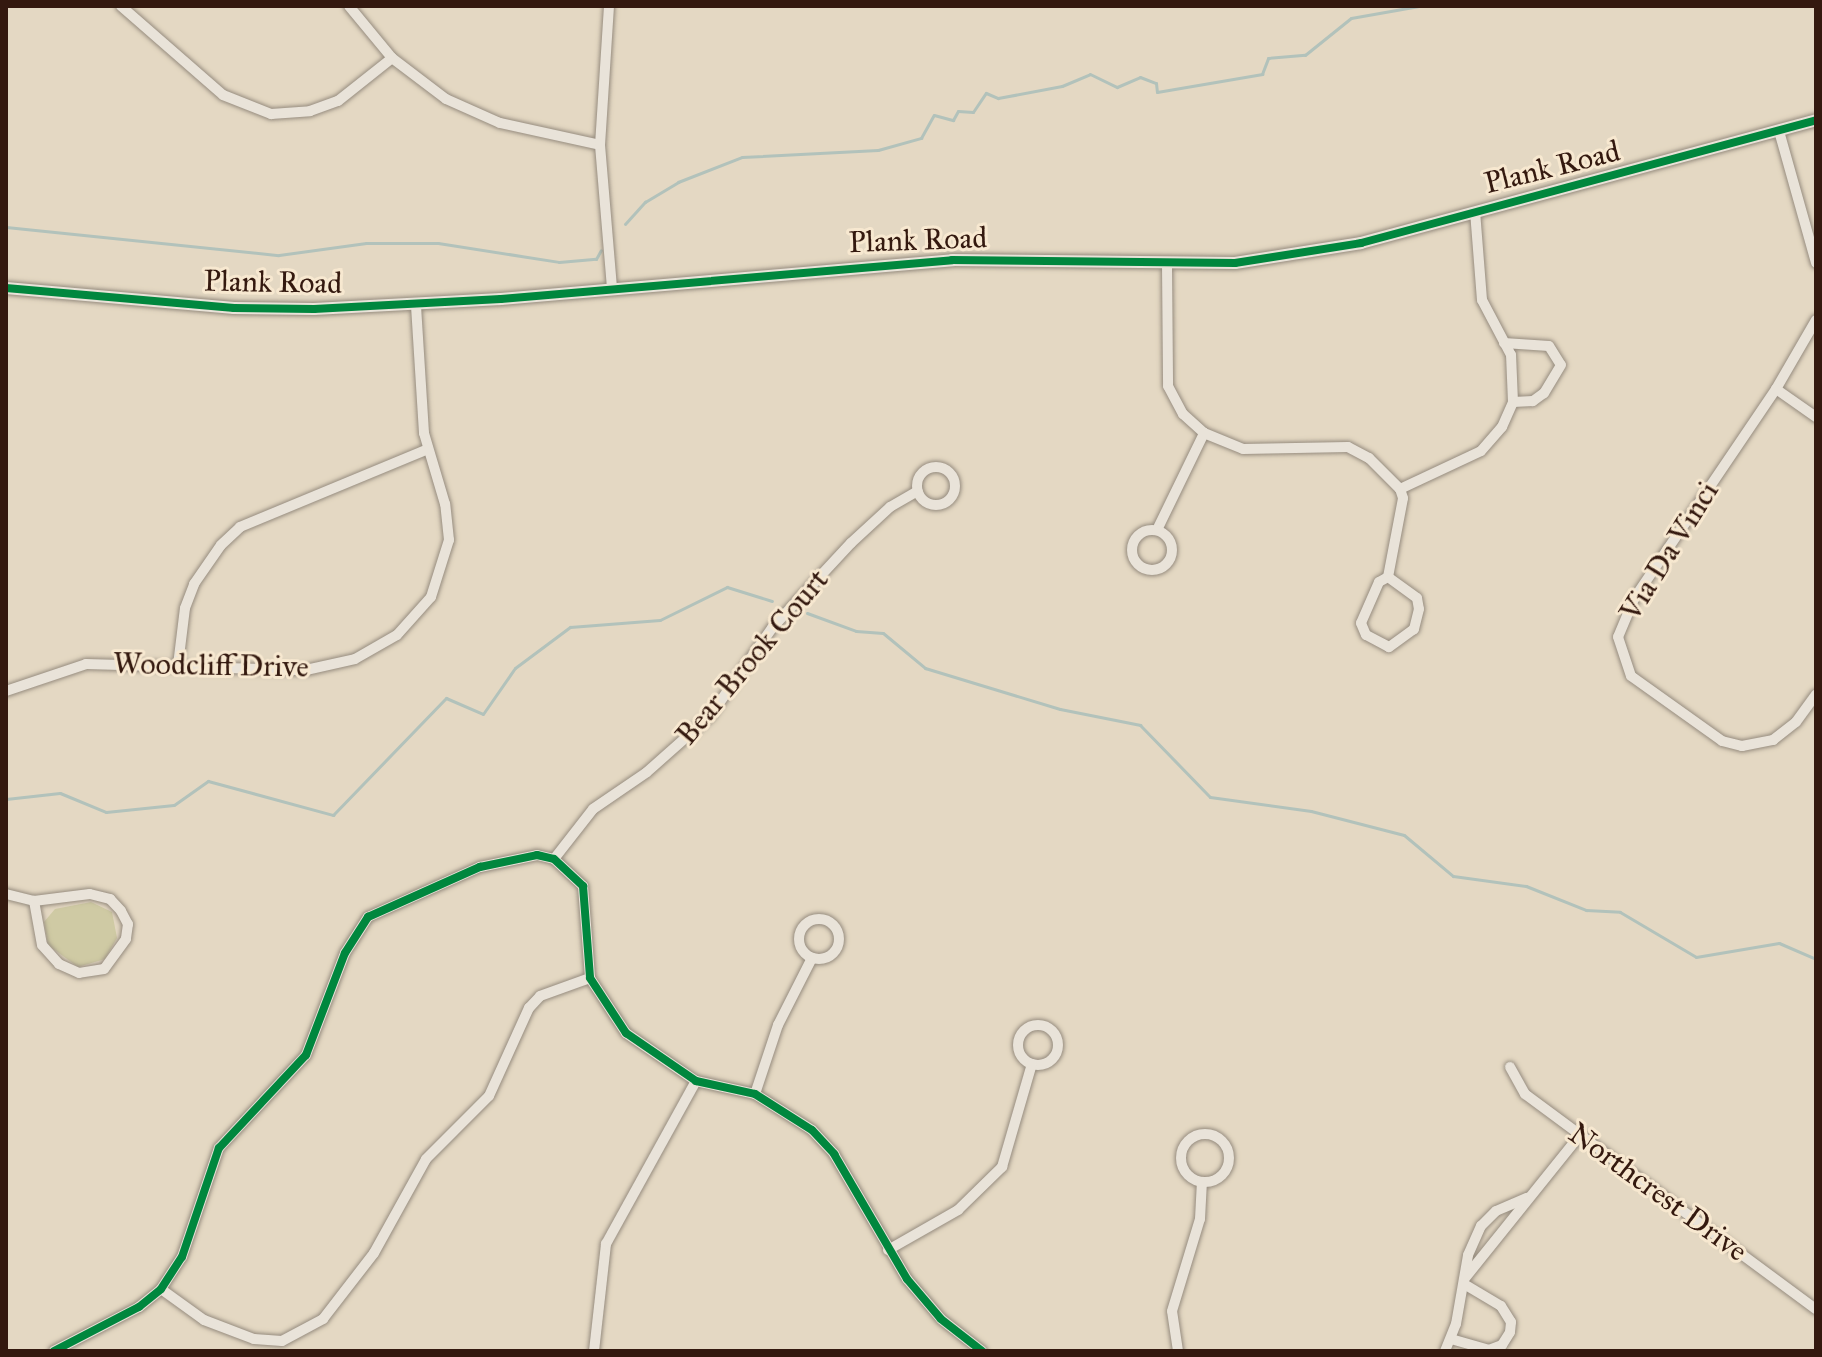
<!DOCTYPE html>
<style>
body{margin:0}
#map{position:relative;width:1822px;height:1357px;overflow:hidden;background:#e4d8c3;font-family:"IM FELL Great Primer",serif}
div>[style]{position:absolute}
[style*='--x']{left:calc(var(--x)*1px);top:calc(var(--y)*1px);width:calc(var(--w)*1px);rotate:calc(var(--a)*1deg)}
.green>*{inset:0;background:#cfcaa4}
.stream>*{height:3px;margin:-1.5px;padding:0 1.5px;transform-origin:1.5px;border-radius:1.5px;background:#b2c2bb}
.roads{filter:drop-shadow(0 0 2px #968c7f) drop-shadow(0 0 2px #968c7f)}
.minor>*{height:10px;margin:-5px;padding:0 5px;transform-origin:5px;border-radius:5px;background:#e9e3d9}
.minor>.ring{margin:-5px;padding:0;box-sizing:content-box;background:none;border:10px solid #e9e3d9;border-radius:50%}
.tertiary>*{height:12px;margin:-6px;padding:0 6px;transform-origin:6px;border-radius:6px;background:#e9e3d9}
.cycleway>*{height:8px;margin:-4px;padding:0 4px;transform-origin:4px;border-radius:4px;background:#00873e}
span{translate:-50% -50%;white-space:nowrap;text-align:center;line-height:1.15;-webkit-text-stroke:6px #f7e8d0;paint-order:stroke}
.street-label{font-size:30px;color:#34190f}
.frame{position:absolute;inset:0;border:8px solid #34190f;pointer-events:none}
</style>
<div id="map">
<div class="green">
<i style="clip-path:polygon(91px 902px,112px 912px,117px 938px,105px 959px,78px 967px,48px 945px,44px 922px,55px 909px)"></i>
</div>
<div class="stream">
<i style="--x:625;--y:224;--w:30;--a:-48"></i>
<i style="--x:645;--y:202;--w:39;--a:-31"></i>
<i style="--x:678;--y:182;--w:69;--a:-21.3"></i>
<i style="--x:742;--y:157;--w:136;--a:-2.9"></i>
<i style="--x:878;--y:150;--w:45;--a:-15.6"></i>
<i style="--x:921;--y:138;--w:26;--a:-61"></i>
<i style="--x:934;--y:115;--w:20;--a:15"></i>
<i style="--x:953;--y:120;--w:10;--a:-61"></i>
<i style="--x:958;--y:111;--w:15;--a:4"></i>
<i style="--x:973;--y:112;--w:23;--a:-56"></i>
<i style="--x:986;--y:93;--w:13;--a:23"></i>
<i style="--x:998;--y:98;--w:65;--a:-10.6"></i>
<i style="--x:1062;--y:86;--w:30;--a:-23"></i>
<i style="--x:1090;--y:74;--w:30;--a:26"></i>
<i style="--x:1117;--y:87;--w:25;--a:-23"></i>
<i style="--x:1140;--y:77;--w:17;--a:21"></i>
<i style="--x:1156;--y:83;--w:9;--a:84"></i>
<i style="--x:1157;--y:92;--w:107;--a:-9.7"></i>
<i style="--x:1262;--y:74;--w:17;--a:-69"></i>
<i style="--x:1268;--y:58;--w:37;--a:-5"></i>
<i style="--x:1305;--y:55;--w:59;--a:-38.8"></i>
<i style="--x:1351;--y:18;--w:69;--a:-10"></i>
<i style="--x:6;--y:227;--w:274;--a:5.9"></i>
<i style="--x:279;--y:255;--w:88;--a:-7.9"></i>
<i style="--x:366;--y:243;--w:72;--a:0"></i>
<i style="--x:438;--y:243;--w:122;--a:8.9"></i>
<i style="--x:559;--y:262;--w:37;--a:-5"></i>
<i style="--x:596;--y:259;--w:10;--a:-61"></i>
<i style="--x:807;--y:613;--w:52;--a:20.2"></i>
<i style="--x:856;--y:631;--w:27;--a:4"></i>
<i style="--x:883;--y:633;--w:55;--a:39.8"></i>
<i style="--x:925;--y:668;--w:141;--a:16.9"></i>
<i style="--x:1060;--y:709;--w:82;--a:11.3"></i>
<i style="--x:1140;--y:725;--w:100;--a:45.8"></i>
<i style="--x:1210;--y:797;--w:102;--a:7.9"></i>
<i style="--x:1311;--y:811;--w:96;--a:14.5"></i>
<i style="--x:1404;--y:835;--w:64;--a:39.9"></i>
<i style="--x:1453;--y:876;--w:74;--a:7.8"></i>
<i style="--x:1526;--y:886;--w:65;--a:21.8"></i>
<i style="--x:1586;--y:910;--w:34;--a:3"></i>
<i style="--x:1620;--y:912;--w:88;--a:30.6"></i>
<i style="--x:1696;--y:957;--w:84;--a:-9.6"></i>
<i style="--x:1779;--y:943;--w:40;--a:23.4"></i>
<i style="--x:6;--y:799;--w:54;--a:-6.3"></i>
<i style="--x:60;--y:793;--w:50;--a:22.4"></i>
<i style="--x:106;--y:812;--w:68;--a:-5.9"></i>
<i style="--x:174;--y:805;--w:42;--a:-35.2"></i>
<i style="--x:208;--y:781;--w:130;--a:15.2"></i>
<i style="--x:333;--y:815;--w:163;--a:-46"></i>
<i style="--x:446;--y:698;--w:40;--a:23.4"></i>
<i style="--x:483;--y:714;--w:56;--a:-55.2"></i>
<i style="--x:515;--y:668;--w:69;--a:-36.7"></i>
<i style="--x:570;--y:627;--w:90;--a:-4.4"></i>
<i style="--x:660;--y:620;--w:75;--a:-26.2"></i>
<i style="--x:727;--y:587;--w:47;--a:17.3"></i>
</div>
<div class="roads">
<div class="minor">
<i style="--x:121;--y:6;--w:135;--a:41.1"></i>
<i style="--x:223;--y:95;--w:52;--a:21.6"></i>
<i style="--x:271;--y:114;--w:39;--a:-4"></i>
<i style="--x:310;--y:111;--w:30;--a:-20"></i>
<i style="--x:338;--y:101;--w:69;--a:-38.5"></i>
<i style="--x:349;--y:6;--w:67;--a:50.4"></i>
<i style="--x:392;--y:58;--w:68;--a:37.2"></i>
<i style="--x:446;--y:99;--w:59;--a:24"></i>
<i style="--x:500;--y:123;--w:102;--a:12.4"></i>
<i style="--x:609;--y:6;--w:139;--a:93.7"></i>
<i style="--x:600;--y:145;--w:144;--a:85.2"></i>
<i style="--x:1779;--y:131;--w:137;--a:74.3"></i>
<i style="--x:1167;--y:264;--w:122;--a:89.5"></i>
<i style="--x:1168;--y:386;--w:32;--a:62"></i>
<i style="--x:1183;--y:414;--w:28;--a:42"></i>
<i style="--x:1204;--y:433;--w:42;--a:22.3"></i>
<i style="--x:1243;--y:449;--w:105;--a:-1.1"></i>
<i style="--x:1348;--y:447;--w:24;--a:28"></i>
<i style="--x:1369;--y:458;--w:44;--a:45"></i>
<i style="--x:1816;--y:320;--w:80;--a:120.1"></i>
<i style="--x:1776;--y:389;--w:254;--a:124.1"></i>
<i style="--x:1634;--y:599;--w:41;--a:112.8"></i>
<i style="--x:1618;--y:637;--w:41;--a:71.6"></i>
<i style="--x:1631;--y:676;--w:112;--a:35.5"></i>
<i style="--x:1722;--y:741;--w:21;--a:14"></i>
<i style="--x:1742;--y:746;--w:32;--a:-11"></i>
<i style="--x:1773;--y:740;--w:29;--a:-38"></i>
<i style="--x:1796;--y:722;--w:34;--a:-54"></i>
<i style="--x:1504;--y:343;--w:45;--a:3.8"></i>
<i style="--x:1549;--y:346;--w:22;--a:58"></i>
<i style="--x:1561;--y:365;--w:33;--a:121"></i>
<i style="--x:1544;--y:393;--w:14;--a:144"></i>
<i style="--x:1533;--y:401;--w:20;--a:177"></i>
<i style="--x:1776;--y:389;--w:49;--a:35"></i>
<i class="ring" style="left:917px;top:467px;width:28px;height:28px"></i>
<i style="--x:1400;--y:489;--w:89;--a:-25.1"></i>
<i style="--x:1481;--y:451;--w:32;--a:-49"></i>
<i style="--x:1502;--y:427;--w:27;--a:-66"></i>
<i style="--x:1513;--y:402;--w:47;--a:-92.4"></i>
<i style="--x:1511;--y:355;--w:62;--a:-117.8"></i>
<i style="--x:1482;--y:300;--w:88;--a:-94.5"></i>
<i class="ring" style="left:1132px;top:530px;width:30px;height:30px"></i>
<i style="--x:1157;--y:530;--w:108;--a:-64.1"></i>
<i style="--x:1388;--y:577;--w:36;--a:36"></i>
<i style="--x:1417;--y:598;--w:11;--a:80"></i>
<i style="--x:1419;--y:609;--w:21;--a:104"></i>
<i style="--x:1414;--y:629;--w:31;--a:144"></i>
<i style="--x:1389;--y:647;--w:26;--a:-152"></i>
<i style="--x:1366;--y:635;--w:13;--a:-113"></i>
<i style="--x:1361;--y:623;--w:45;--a:-66.3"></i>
<i style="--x:1379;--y:582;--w:10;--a:-29"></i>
<i style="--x:1388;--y:577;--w:80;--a:-79.2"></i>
<i style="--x:1403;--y:498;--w:9;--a:-108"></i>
<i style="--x:178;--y:665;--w:57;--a:-83"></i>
<i style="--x:185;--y:608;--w:26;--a:-69"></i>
<i style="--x:194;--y:584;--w:47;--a:-55.3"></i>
<i style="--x:221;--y:545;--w:26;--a:-43"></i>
<i style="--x:240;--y:527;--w:201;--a:-22.5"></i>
<i style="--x:6;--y:691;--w:84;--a:-18.6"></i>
<i style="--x:86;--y:664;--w:220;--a:1.6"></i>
<i style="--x:306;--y:670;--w:50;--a:-12.7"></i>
<i style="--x:355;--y:659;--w:48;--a:-29.7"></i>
<i style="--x:397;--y:635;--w:51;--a:-48.2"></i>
<i style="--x:431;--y:597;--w:60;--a:-72.5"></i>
<i style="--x:449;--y:540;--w:36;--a:-96"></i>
<i style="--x:445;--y:504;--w:74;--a:-106.5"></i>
<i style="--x:424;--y:433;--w:128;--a:-93.6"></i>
<i style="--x:554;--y:859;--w:63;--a:-52"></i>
<i style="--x:593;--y:809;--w:65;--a:-34.4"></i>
<i style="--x:647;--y:772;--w:84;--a:-41.6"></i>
<i style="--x:710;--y:716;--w:108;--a:-54.8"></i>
<i style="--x:772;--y:628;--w:116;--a:-47.1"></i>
<i style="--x:851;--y:543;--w:53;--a:-42.7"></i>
<i style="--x:890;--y:507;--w:32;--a:-30"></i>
<i style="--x:6;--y:894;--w:29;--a:14"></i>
<i style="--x:90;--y:894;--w:21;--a:14"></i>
<i style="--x:110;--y:899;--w:16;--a:47"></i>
<i style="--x:121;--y:911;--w:15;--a:62"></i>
<i style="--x:128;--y:924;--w:15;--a:98"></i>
<i style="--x:126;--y:939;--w:37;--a:126"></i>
<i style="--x:104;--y:969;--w:25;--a:171"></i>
<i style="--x:79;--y:973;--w:22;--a:-156"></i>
<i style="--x:59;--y:964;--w:25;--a:-132"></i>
<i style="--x:42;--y:945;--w:45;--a:-100.3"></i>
<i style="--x:34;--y:901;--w:56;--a:-7.1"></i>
<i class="ring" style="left:799px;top:919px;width:30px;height:30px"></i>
<i class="ring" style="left:1018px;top:1025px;width:30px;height:30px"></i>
<i style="--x:1510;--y:1067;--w:31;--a:61"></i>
<i style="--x:1525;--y:1094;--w:362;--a:36.5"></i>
<i style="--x:755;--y:1094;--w:73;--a:-71.6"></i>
<i style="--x:778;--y:1025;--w:75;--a:-63.1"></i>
<i class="ring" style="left:1181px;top:1134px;width:38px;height:38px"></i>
<i style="--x:888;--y:1250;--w:81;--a:-29.7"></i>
<i style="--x:958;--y:1210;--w:62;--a:-44.3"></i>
<i style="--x:1002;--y:1167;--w:107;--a:-73.8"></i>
<i style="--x:1465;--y:1278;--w:184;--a:-51.2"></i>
<i style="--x:161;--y:1289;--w:53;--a:35.8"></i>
<i style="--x:204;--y:1320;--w:53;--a:20.8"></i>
<i style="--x:254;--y:1339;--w:28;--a:4"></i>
<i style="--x:282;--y:1341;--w:47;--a:-28.2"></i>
<i style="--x:323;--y:1319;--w:83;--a:-52.3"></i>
<i style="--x:374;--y:1253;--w:107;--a:-61"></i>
<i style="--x:426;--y:1159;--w:89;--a:-45"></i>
<i style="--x:489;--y:1096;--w:97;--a:-65.6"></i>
<i style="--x:529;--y:1008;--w:16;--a:-47"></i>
<i style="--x:540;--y:996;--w:53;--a:-19.8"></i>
<i style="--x:1451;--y:1339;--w:40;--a:16"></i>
<i style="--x:1489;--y:1350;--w:14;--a:-21"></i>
<i style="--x:1502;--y:1345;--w:15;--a:-58"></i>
<i style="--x:1510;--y:1332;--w:10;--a:-84"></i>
<i style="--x:1511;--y:1322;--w:19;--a:-122"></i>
<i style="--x:1501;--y:1306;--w:43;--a:-149.3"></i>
<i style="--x:54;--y:1351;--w:96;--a:-27.4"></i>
<i style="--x:139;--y:1307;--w:28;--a:-39"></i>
<i style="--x:161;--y:1289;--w:38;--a:-57"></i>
<i style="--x:182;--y:1257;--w:115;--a:-71.3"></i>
<i style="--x:219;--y:1148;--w:127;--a:-46.9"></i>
<i style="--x:306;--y:1055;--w:109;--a:-69.1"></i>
<i style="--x:345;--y:953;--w:43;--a:-57.4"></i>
<i style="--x:368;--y:917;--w:123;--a:-24.1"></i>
<i style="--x:480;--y:867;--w:58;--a:-11.9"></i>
<i style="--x:537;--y:855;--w:17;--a:13"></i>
<i style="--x:554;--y:859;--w:40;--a:43"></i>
<i style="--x:583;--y:886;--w:92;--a:85.6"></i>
<i style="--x:590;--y:978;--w:66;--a:56.8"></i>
<i style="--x:626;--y:1033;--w:85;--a:34.4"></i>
<i style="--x:696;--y:1081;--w:60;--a:12.4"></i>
<i style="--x:755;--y:1094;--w:67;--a:32.3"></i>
<i style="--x:812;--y:1130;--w:33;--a:47"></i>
<i style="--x:834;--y:1154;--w:145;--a:59.7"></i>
<i style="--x:907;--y:1279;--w:52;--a:49.6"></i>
<i style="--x:941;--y:1319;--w:52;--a:38"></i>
<i style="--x:594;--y:1351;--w:108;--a:-83.6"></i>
<i style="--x:606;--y:1244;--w:186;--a:-61.1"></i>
<i style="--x:1178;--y:1351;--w:40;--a:-98.5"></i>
<i style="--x:1172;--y:1311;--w:96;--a:-73.1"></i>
<i style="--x:1200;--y:1219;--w:36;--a:-87"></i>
<i style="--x:1445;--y:1351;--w:29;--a:-68"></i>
<i style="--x:1456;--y:1324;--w:70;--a:-80.1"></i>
<i style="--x:1468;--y:1255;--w:32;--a:-66"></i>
<i style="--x:1481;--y:1226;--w:21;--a:-45"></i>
<i style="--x:1496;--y:1211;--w:34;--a:-23"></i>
</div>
<div class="tertiary">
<i style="--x:6;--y:288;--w:229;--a:5"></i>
<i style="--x:234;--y:308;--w:80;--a:0.7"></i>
<i style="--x:314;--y:309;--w:187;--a:-3.1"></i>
<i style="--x:501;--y:299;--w:453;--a:-4.9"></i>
<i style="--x:952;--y:260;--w:283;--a:0.6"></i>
<i style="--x:1235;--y:263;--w:128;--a:-9"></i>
<i style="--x:1361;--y:243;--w:471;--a:-15.1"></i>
</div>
</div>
<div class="cycleway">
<i style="--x:6;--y:288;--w:229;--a:5"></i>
<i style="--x:234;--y:308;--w:80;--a:0.7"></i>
<i style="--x:314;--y:309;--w:187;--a:-3.1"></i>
<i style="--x:501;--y:299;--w:453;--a:-4.9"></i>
<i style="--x:952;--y:260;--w:283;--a:0.6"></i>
<i style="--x:1235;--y:263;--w:128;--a:-9"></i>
<i style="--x:1361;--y:243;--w:471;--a:-15.1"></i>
<i style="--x:54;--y:1351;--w:96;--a:-27.4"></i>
<i style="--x:139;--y:1307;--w:28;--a:-39"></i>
<i style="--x:161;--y:1289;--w:38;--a:-57"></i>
<i style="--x:182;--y:1257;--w:115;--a:-71.3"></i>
<i style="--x:219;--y:1148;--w:127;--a:-46.9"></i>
<i style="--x:306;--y:1055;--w:109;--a:-69.1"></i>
<i style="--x:345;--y:953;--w:43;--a:-57.4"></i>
<i style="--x:368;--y:917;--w:123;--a:-24.1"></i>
<i style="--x:480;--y:867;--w:58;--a:-11.9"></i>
<i style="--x:537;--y:855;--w:17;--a:13"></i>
<i style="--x:554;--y:859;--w:40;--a:43"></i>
<i style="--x:583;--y:886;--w:92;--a:85.6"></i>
<i style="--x:590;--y:978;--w:66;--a:56.8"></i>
<i style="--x:626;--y:1033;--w:85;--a:34.4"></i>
<i style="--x:696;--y:1081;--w:60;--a:12.4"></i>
<i style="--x:755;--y:1094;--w:67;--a:32.3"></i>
<i style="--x:812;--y:1130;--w:33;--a:47"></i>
<i style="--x:834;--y:1154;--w:145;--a:59.7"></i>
<i style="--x:907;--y:1279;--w:52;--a:49.6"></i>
<i style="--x:941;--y:1319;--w:52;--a:38"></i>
</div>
<div class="street-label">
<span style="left:1552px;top:167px;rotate:-14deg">Plank Road</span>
<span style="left:918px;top:240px;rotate:-2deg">Plank Road</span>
<span style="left:273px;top:282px;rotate:1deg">Plank Road</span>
<span style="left:1669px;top:551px;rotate:-58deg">Via Da Vinci</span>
<span style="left:752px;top:657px;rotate:-50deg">Bear Brook Court</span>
<span style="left:211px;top:665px;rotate:1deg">Woodcliff Drive</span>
<span style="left:1658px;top:1192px;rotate:36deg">Northcrest Drive</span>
</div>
<div class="frame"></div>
</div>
